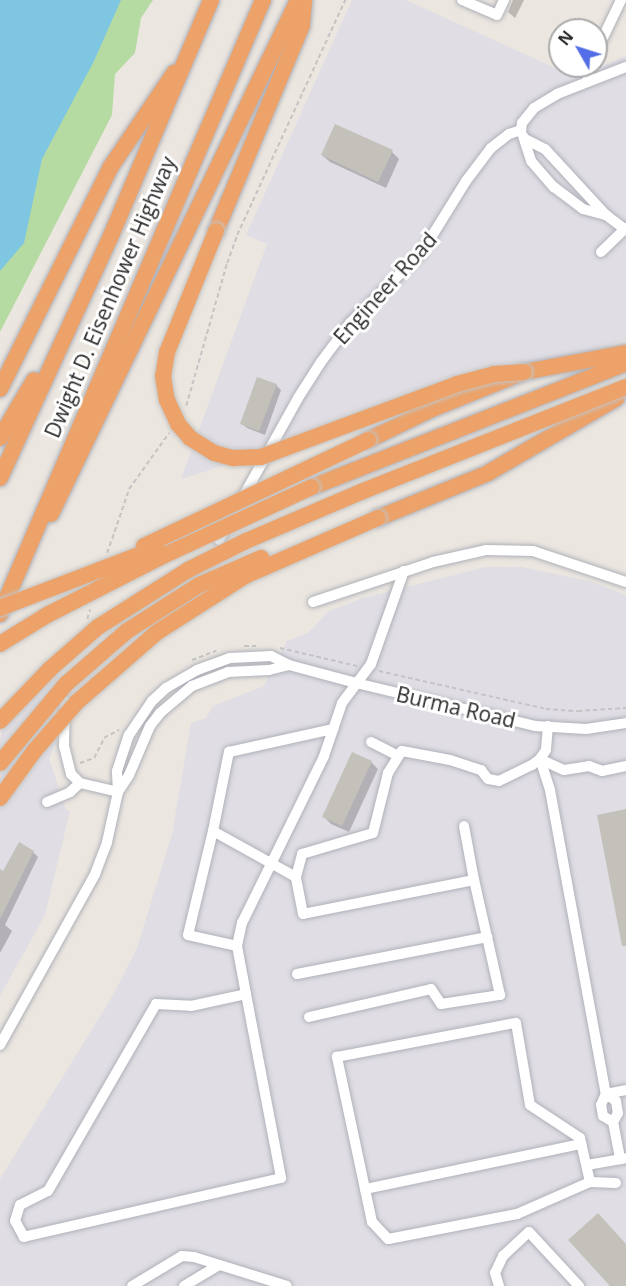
<!DOCTYPE html>
<style>
body{margin:0}
#map{position:relative;width:626px;height:1286px;overflow:hidden;background:#ebe6df;font-family:"Open Sans",sans-serif}
div>[style]{position:absolute}
[style*='--x']{left:calc(var(--x)*1px);top:calc(var(--y)*1px);width:calc(var(--w)*1px);rotate:calc(var(--a)*1deg)}
.industrial>*{inset:0;background:#e0dee4}
.green>*{inset:0;background:#b5dba2}
.water>*{inset:0;background:#7ec6e1}
.shadow>*{inset:0;background:#0003}
.building>*{inset:0;background:#c4c0ba}
.path>*{height:1.5px;margin-top:-0.75px;transform-origin:0;background:repeating-linear-gradient(90deg,#c4c4c4 0 4.5px,transparent 0 7.5px)}
.roads{filter:drop-shadow(0 0 2px #afb1ba) drop-shadow(0 0 2px #afb1ba)}
.minor>*{height:10px;margin:-5px;padding:0 5px;transform-origin:5px;border-radius:5px;background:#fff}
.highway>*{height:16px;margin:-8px;padding:0 8px;transform-origin:8px;border-radius:8px;background:#eca269}
.bridges{filter:drop-shadow(0 0 2px #c4c4c4) drop-shadow(0 0 2px #c4c4c4)}
.highway-bridge>*{height:16px;margin:-8px;padding:0 8px;transform-origin:8px;border-radius:8px;background:#eca269}
span{translate:-50% -50%;white-space:nowrap;text-align:center;line-height:1.15;-webkit-text-stroke:6px #fff;paint-order:stroke}
.street-label{font-size:21px;color:#2b2b2b}
.north{position:absolute;left:548px;top:18px;width:60px;height:60px;box-sizing:border-box;background:#fff;border:2px solid #aaa;border-radius:50%;rotate:309deg;font-size:16px;font-weight:700;line-height:24px;text-align:center;color:#2b2b2b}
.north::after{content:'';display:block;margin:auto;width:21px;height:27px;background:#526de5;clip-path:polygon(50% 0,100% 100%,50% 72%,0 100%)}
</style>
<div id="map">
<div class="industrial">
<i style="clip-path:polygon(352px 0,406px 0,573px 76px,578px 66px,605px 65px,626px 56px,626px 340px,181px 479px,267px 244px,246px 235px)"></i>
<i style="clip-path:polygon(485px 567px,522px 567px,589px 581px,626px 595px,626px 1286px,0 1286px,0 1179px,113px 995px,137px 948px,172px 834px,191px 723px,206px 718px,213px 706px,264px 686px,287px 641px,308px 633px,329px 611px,363px 598px)"></i>
<i style="clip-path:polygon(61px 663px,53px 717px,57px 740px,49px 758px,66px 810px,70px 811px,45px 915px,0 996px,0 739px,4px 720px)"></i>
</div>
<div class="green">
<i style="clip-path:polygon(0 0,153px 0,141px 18px,135px 53px,115px 74px,112px 115px,0 332px)"></i>
</div>
<div class="water">
<i style="clip-path:polygon(0 0,121px 0,94px 61px,42px 159px,24px 243px,0 271px)"></i>
</div>
<div class="shadow">
<i style="clip-path:polygon(513px 0,524px 0,515px 18px,508px 12px)"></i>
<i style="clip-path:polygon(392px 152px,399px 159px,386px 188px,330px 162px,322px 155px)"></i>
<i style="clip-path:polygon(276px 385px,281px 390px,265px 435px,247px 428px,241px 423px)"></i>
<i style="clip-path:polygon(371px 762px,378px 769px,349px 832px,331px 824px,323px 816px)"></i>
<i style="clip-path:polygon(33px 852px,38px 857px,5px 925px,12px 931px,0 953px,0 871px,4px 873px)"></i>
</div>
<div class="building">
<i style="clip-path:polygon(335px 124px,393px 150px,378px 182px,321px 155px)"></i>
<i style="clip-path:polygon(257px 377px,277px 384px,259px 431px,240px 424px)"></i>
<i style="clip-path:polygon(352px 752px,372px 761px,342px 826px,322px 817px)"></i>
<i style="clip-path:polygon(626px 809px,626px 946px,622px 946px,597px 815px)"></i>
<i style="clip-path:polygon(19px 842px,34px 851px,0 919px,0 869px,3px 871px)"></i>
<i style="clip-path:polygon(598px 1213px,626px 1244px,626px 1286px,610px 1286px,568px 1240px)"></i>
</div>
<div class="path">
<i style="--x:186;--y:406;--w:149;--a:-74"></i>
<i style="--x:227;--y:263;--w:30;--a:-70"></i>
<i style="--x:237;--y:235;--w:259;--a:-65.3"></i>
<i style="--x:107;--y:553;--w:68;--a:-71"></i>
<i style="--x:129;--y:489;--w:69;--a:-54.5"></i>
<i style="--x:87;--y:619;--w:10;--a:-73"></i>
<i style="--x:244;--y:646;--w:13;--a:0"></i>
<i style="--x:280;--y:648;--w:79;--a:13.2"></i>
<i style="--x:192;--y:660;--w:26;--a:-21"></i>
<i style="--x:379;--y:671;--w:171;--a:12.8"></i>
<i style="--x:546;--y:709;--w:32;--a:4"></i>
<i style="--x:578;--y:711;--w:48;--a:-3.6"></i>
<i style="--x:80;--y:763;--w:15;--a:-20"></i>
<i style="--x:94;--y:758;--w:22;--a:-63"></i>
<i style="--x:104;--y:738;--w:17;--a:-28"></i>
</div>
<div class="roads">
<div class="minor">
<i style="--x:462;--y:0;--w:38;--a:23"></i>
<i style="--x:497;--y:15;--w:17;--a:-65"></i>
<i style="--x:596;--y:52;--w:58;--a:-64.3"></i>
<i style="--x:587;--y:82;--w:16;--a:-79"></i>
<i style="--x:521;--y:130;--w:7;--a:-82"></i>
<i style="--x:522;--y:123;--w:19;--a:-51"></i>
<i style="--x:534;--y:108;--w:27;--a:-31"></i>
<i style="--x:557;--y:94;--w:74;--a:-21.4"></i>
<i style="--x:523;--y:136;--w:26;--a:72"></i>
<i style="--x:531;--y:161;--w:35;--a:49"></i>
<i style="--x:554;--y:187;--w:36;--a:37"></i>
<i style="--x:583;--y:209;--w:24;--a:15"></i>
<i style="--x:525;--y:139;--w:22;--a:27"></i>
<i style="--x:545;--y:149;--w:90;--a:47.3"></i>
<i style="--x:606;--y:215;--w:25;--a:37"></i>
<i style="--x:601;--y:252;--w:35;--a:-44"></i>
<i style="--x:219;--y:540;--w:162;--a:-60.9"></i>
<i style="--x:298;--y:398;--w:43;--a:-57.4"></i>
<i style="--x:321;--y:362;--w:49;--a:-53.4"></i>
<i style="--x:350;--y:323;--w:101;--a:-44.6"></i>
<i style="--x:422;--y:252;--w:84;--a:-58.2"></i>
<i style="--x:466;--y:181;--w:41;--a:-52.9"></i>
<i style="--x:491;--y:148;--w:23;--a:-38"></i>
<i style="--x:509;--y:134;--w:13;--a:-18"></i>
<i style="--x:313;--y:602;--w:126;--a:-18.4"></i>
<i style="--x:433;--y:562;--w:54;--a:-12.8"></i>
<i style="--x:486;--y:550;--w:47;--a:1.2"></i>
<i style="--x:533;--y:551;--w:98;--a:18.4"></i>
<i style="--x:65;--y:701;--w:45;--a:91.3"></i>
<i style="--x:64;--y:746;--w:29;--a:76"></i>
<i style="--x:71;--y:774;--w:13;--a:45"></i>
<i style="--x:80;--y:783;--w:39;--a:13"></i>
<i style="--x:548;--y:726;--w:24;--a:95"></i>
<i style="--x:546;--y:750;--w:11;--a:124"></i>
<i style="--x:540;--y:759;--w:33;--a:72"></i>
<i style="--x:550;--y:790;--w:309;--a:79.6"></i>
<i style="--x:606;--y:1094;--w:20;--a:-11"></i>
<i style="--x:371;--y:742;--w:30;--a:27"></i>
<i style="--x:118;--y:792;--w:20;--a:-57"></i>
<i style="--x:129;--y:775;--w:53;--a:-66.8"></i>
<i style="--x:150;--y:726;--w:16;--a:-52"></i>
<i style="--x:160;--y:713;--w:42;--a:-40.2"></i>
<i style="--x:192;--y:686;--w:39;--a:-21"></i>
<i style="--x:228;--y:672;--w:41;--a:-2.8"></i>
<i style="--x:269;--y:670;--w:21;--a:-14"></i>
<i style="--x:47;--y:802;--w:25;--a:-23"></i>
<i style="--x:70;--y:792;--w:13;--a:-42"></i>
<i style="--x:464;--y:826;--w:55;--a:79.5"></i>
<i style="--x:213;--y:831;--w:95;--a:29"></i>
<i style="--x:237;--y:946;--w:50;--a:-167.3"></i>
<i style="--x:188;--y:935;--w:107;--a:-76.5"></i>
<i style="--x:213;--y:831;--w:81;--a:-78.6"></i>
<i style="--x:229;--y:752;--w:107;--a:-12.5"></i>
<i style="--x:297;--y:974;--w:194;--a:-11"></i>
<i style="--x:487;--y:937;--w:58;--a:-102.8"></i>
<i style="--x:474;--y:880;--w:174;--a:168.8"></i>
<i style="--x:303;--y:914;--w:38;--a:-101"></i>
<i style="--x:296;--y:877;--w:24;--a:-75"></i>
<i style="--x:302;--y:854;--w:74;--a:-16.5"></i>
<i style="--x:373;--y:833;--w:62;--a:-76"></i>
<i style="--x:388;--y:773;--w:26;--a:-58"></i>
<i style="--x:402;--y:751;--w:49;--a:10.6"></i>
<i style="--x:450;--y:760;--w:33;--a:18"></i>
<i style="--x:481;--y:770;--w:11;--a:52"></i>
<i style="--x:488;--y:779;--w:11;--a:10"></i>
<i style="--x:499;--y:781;--w:37;--a:-26"></i>
<i style="--x:532;--y:765;--w:10;--a:-37"></i>
<i style="--x:540;--y:759;--w:26;--a:25"></i>
<i style="--x:564;--y:770;--w:25;--a:-9"></i>
<i style="--x:589;--y:766;--w:14;--a:21"></i>
<i style="--x:602;--y:771;--w:25;--a:-12"></i>
<i style="--x:246;--y:994;--w:187;--a:79.2"></i>
<i style="--x:281;--y:1178;--w:264;--a:167.1"></i>
<i style="--x:24;--y:1237;--w:18;--a:-119"></i>
<i style="--x:15;--y:1221;--w:17;--a:-73"></i>
<i style="--x:20;--y:1205;--w:31;--a:-27"></i>
<i style="--x:48;--y:1191;--w:216;--a:-60"></i>
<i style="--x:156;--y:1004;--w:35;--a:3"></i>
<i style="--x:191;--y:1006;--w:56;--a:-12.3"></i>
<i style="--x:246;--y:994;--w:49;--a:-100.6"></i>
<i style="--x:237;--y:946;--w:24;--a:-78"></i>
<i style="--x:242;--y:923;--w:186;--a:-63.8"></i>
<i style="--x:324;--y:756;--w:56;--a:-71.2"></i>
<i style="--x:342;--y:703;--w:49;--a:-53.4"></i>
<i style="--x:371;--y:664;--w:99;--a:-70.5"></i>
<i style="--x:309;--y:1017;--w:125;--a:-12.9"></i>
<i style="--x:431;--y:989;--w:18;--a:56"></i>
<i style="--x:441;--y:1004;--w:60;--a:-8.7"></i>
<i style="--x:500;--y:995;--w:59;--a:-102.6"></i>
<i style="--x:516;--y:1023;--w:83;--a:80.3"></i>
<i style="--x:530;--y:1105;--w:60;--a:33.4"></i>
<i style="--x:580;--y:1138;--w:45;--a:77.2"></i>
<i style="--x:590;--y:1182;--w:80;--a:156.3"></i>
<i style="--x:517;--y:1214;--w:131;--a:169"></i>
<i style="--x:388;--y:1239;--w:23;--a:-133"></i>
<i style="--x:372;--y:1222;--w:169;--a:-102"></i>
<i style="--x:337;--y:1057;--w:182;--a:-10.8"></i>
<i style="--x:0;--y:1045;--w:196;--a:-60.9"></i>
<i style="--x:95;--y:874;--w:34;--a:-69"></i>
<i style="--x:107;--y:842;--w:51;--a:-77.6"></i>
<i style="--x:118;--y:792;--w:21;--a:-93"></i>
<i style="--x:117;--y:771;--w:38;--a:-72"></i>
<i style="--x:129;--y:735;--w:41;--a:-55.9"></i>
<i style="--x:152;--y:701;--w:19;--a:-43"></i>
<i style="--x:166;--y:688;--w:36;--a:-30"></i>
<i style="--x:197;--y:670;--w:35;--a:-20"></i>
<i style="--x:230;--y:658;--w:41;--a:-2.8"></i>
<i style="--x:271;--y:656;--w:20;--a:27"></i>
<i style="--x:289;--y:665;--w:69;--a:15"></i>
<i style="--x:356;--y:683;--w:184;--a:13.5"></i>
<i style="--x:535;--y:726;--w:51;--a:3.4"></i>
<i style="--x:586;--y:729;--w:40;--a:-8.5"></i>
<i style="--x:606;--y:1094;--w:12;--a:35"></i>
<i style="--x:616;--y:1101;--w:12;--a:81"></i>
<i style="--x:618;--y:1113;--w:10;--a:119"></i>
<i style="--x:613;--y:1122;--w:12;--a:-149"></i>
<i style="--x:603;--y:1116;--w:11;--a:-100"></i>
<i style="--x:601;--y:1105;--w:12;--a:-66"></i>
<i style="--x:613;--y:1122;--w:38;--a:79"></i>
<i style="--x:587;--y:1165;--w:40;--a:-10"></i>
<i style="--x:590;--y:1182;--w:26;--a:2"></i>
<i style="--x:365;--y:1189;--w:221;--a:-11.8"></i>
<i style="--x:132;--y:1286;--w:58;--a:-31"></i>
<i style="--x:182;--y:1256;--w:12;--a:5"></i>
<i style="--x:194;--y:1257;--w:97;--a:17.3"></i>
<i style="--x:184;--y:1286;--w:41;--a:-31"></i>
<i style="--x:499;--y:1286;--w:14;--a:-107"></i>
<i style="--x:495;--y:1273;--w:19;--a:-65"></i>
<i style="--x:503;--y:1256;--w:35;--a:-43"></i>
<i style="--x:529;--y:1232;--w:74;--a:47.2"></i>
</div>
<div class="highway">
<i style="--x:216;--y:231;--w:223;--a:-67.3"></i>
<i style="--x:302;--y:25;--w:25;--a:-85"></i>
<i style="--x:0;--y:389;--w:247;--a:-63.5"></i>
<i style="--x:110;--y:168;--w:115;--a:-56"></i>
<i style="--x:0;--y:438;--w:67;--a:-59.6"></i>
<i style="--x:368;--y:440;--w:71;--a:-25.8"></i>
<i style="--x:432;--y:409;--w:99;--a:-21.9"></i>
<i style="--x:524;--y:372;--w:104;--a:-10.6"></i>
<i style="--x:0;--y:478;--w:264;--a:-65.4"></i>
<i style="--x:110;--y:238;--w:259;--a:-67"></i>
<i style="--x:312;--y:487;--w:338;--a:-21.5"></i>
<i style="--x:51;--y:514;--w:570;--a:-64.33"></i>
<i style="--x:378;--y:518;--w:119;--a:-22.2"></i>
<i style="--x:488;--y:473;--w:149;--a:-30.2"></i>
<i style="--x:0;--y:614;--w:668;--a:-66.81"></i>
</div>
</div>
<div class="bridges">
<div class="highway-bridge">
<i style="--x:216;--y:231;--w:131;--a:112"></i>
<i style="--x:167;--y:352;--w:24;--a:99"></i>
<i style="--x:163;--y:376;--w:24;--a:81"></i>
<i style="--x:167;--y:400;--w:26;--a:65"></i>
<i style="--x:178;--y:424;--w:18;--a:49"></i>
<i style="--x:190;--y:438;--w:28;--a:32"></i>
<i style="--x:214;--y:453;--w:20;--a:15"></i>
<i style="--x:233;--y:458;--w:28;--a:-2"></i>
<i style="--x:261;--y:457;--w:209;--a:-20.4"></i>
<i style="--x:457;--y:384;--w:38;--a:-15"></i>
<i style="--x:494;--y:374;--w:30;--a:-4"></i>
<i style="--x:144;--y:546;--w:248;--a:-25.3"></i>
<i style="--x:0;--y:608;--w:168;--a:-20.9"></i>
<i style="--x:0;--y:644;--w:55;--a:-31.7"></i>
<i style="--x:47;--y:615;--w:128;--a:-27"></i>
<i style="--x:161;--y:557;--w:166;--a:-24.9"></i>
<i style="--x:0;--y:721;--w:72;--a:-46.1"></i>
<i style="--x:50;--y:669;--w:64;--a:-41.2"></i>
<i style="--x:98;--y:627;--w:107;--a:-32.3"></i>
<i style="--x:188;--y:570;--w:65;--a:-26.6"></i>
<i style="--x:246;--y:541;--w:127;--a:-23.1"></i>
<i style="--x:363;--y:491;--w:283;--a:-21.6"></i>
<i style="--x:0;--y:763;--w:103;--a:-50.1"></i>
<i style="--x:66;--y:684;--w:81;--a:-41"></i>
<i style="--x:127;--y:631;--w:85;--a:-32.6"></i>
<i style="--x:199;--y:585;--w:68;--a:-23.5"></i>
<i style="--x:0;--y:798;--w:59;--a:-53.9"></i>
<i style="--x:35;--y:750;--w:64;--a:-48.8"></i>
<i style="--x:77;--y:702;--w:105;--a:-41.1"></i>
<i style="--x:156;--y:633;--w:106;--a:-32.6"></i>
<i style="--x:245;--y:576;--w:145;--a:-23.6"></i>
</div>
</div>
<div class="street-label">
<span style="left:385px;top:288px;rotate:-48deg">Engineer Road</span>
<span style="left:110px;top:297px;rotate:-67deg">Dwight D. Eisenhower Highway</span>
<span style="left:456px;top:707px;rotate:13deg">Burma Road</span>
</div>
<div class="north">N</div>
</div>
